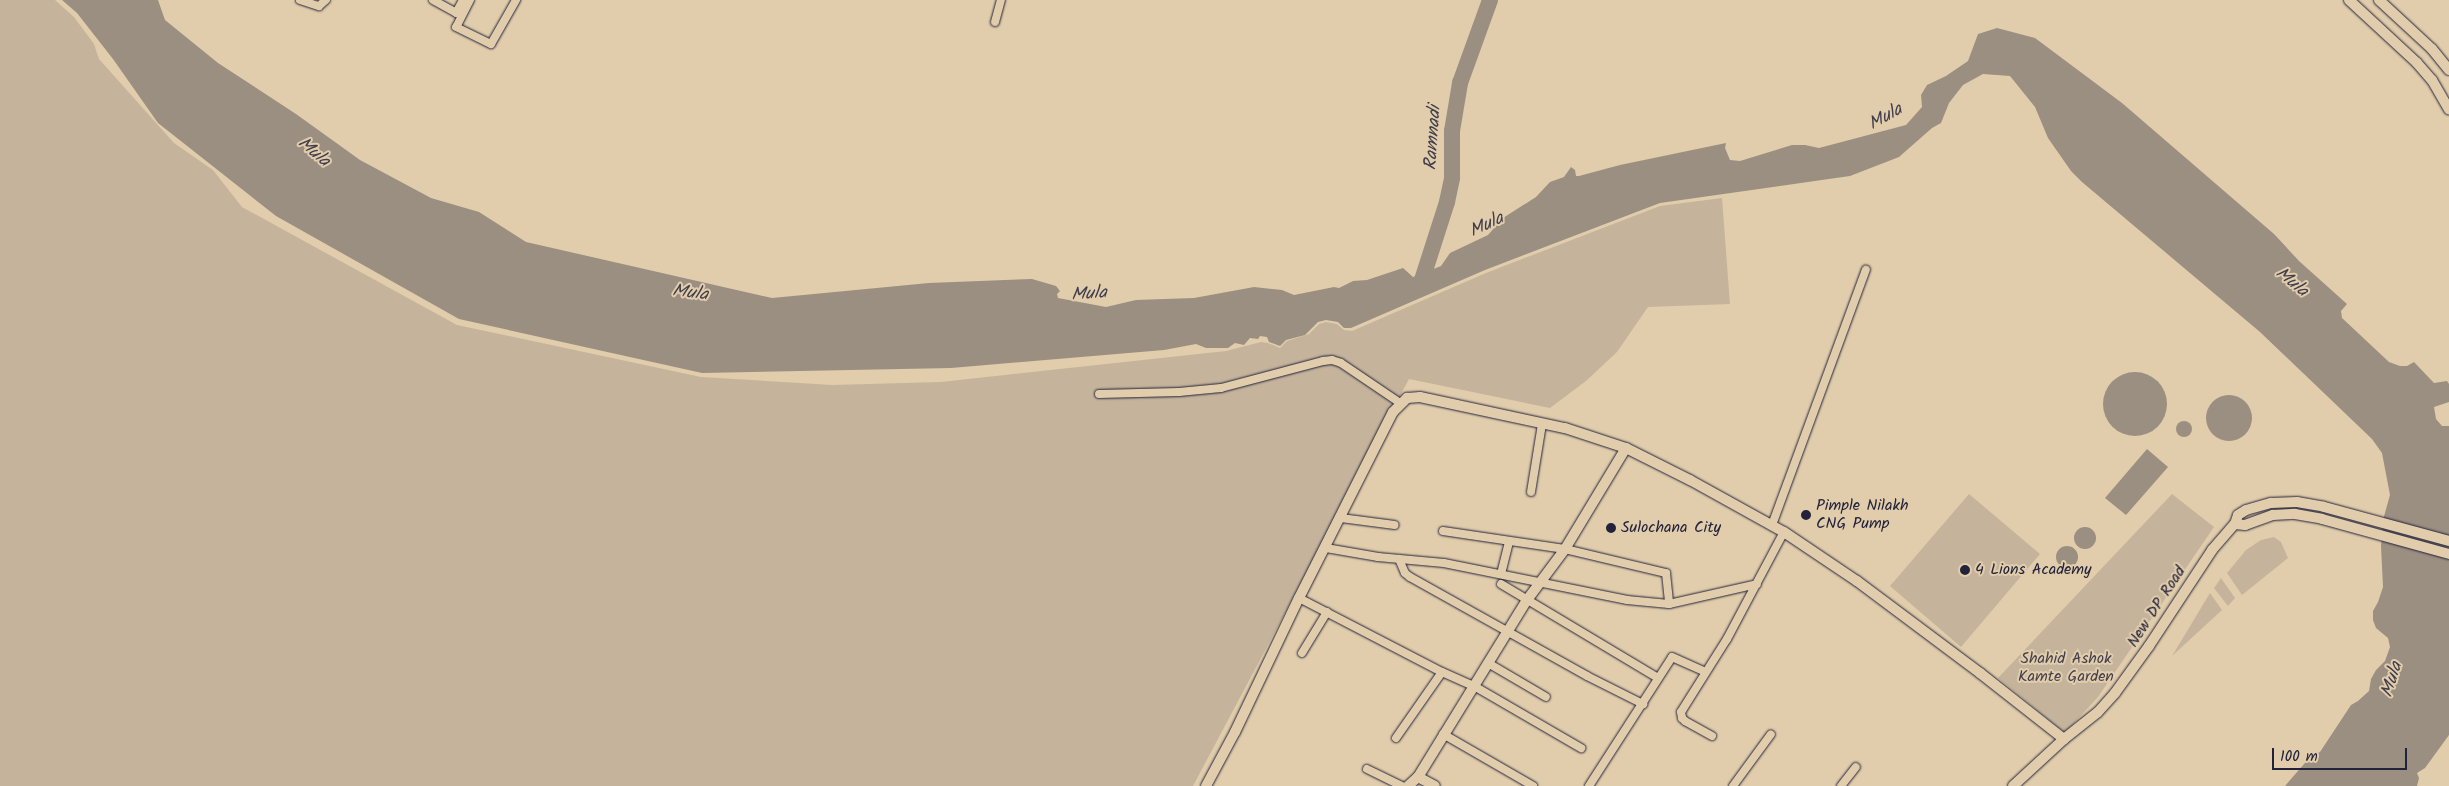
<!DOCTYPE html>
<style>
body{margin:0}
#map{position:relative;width:2449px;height:786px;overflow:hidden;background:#e1cdab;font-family:Kalam,sans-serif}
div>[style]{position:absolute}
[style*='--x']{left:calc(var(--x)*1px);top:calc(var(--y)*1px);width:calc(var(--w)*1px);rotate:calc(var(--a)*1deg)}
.green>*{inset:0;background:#c5b49b}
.water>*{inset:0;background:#9b8f81}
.round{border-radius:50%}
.river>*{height:16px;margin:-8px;padding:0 8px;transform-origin:8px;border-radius:8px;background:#9b8f81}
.roads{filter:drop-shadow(0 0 1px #22223b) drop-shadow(0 0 1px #22223b)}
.street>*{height:8px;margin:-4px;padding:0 4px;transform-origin:4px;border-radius:4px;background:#e1cdab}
.secondary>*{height:10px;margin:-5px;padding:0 5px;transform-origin:5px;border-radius:5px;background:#e1cdab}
.dots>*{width:14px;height:14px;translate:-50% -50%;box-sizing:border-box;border:2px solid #e1cdab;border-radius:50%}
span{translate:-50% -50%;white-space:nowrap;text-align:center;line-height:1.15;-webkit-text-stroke:4px #e1cdab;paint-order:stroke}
.poi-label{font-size:16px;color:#22223b}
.left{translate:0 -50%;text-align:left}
.street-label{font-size:16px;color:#22223b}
.park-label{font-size:16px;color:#433f4e}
.water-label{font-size:18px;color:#403d4c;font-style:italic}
.scale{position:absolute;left:2272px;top:748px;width:135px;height:22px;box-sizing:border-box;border:2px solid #22223b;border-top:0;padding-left:6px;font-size:15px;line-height:18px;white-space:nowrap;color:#22223b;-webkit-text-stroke:4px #e1cdab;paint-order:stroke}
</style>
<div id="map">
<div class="green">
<i style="clip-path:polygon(0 0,55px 0,74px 17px,94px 44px,99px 59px,174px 143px,213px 170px,242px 207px,457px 325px,701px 377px,832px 385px,941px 382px,1226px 351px,1261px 342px,1268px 343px,1280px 348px,1287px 341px,1309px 334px,1319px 324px,1326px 322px,1337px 324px,1344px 330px,1352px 331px,1486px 273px,1660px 206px,1722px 198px,1730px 304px,1648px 307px,1617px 352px,1586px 381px,1550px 408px,1409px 379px,1193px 786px,0 786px)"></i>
<i style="clip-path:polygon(1969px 494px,2040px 554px,1961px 647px,1890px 586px)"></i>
<i style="clip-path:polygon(2172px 494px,2214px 527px,2098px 697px,2065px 733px,1998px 678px)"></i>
<i style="clip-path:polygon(2274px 537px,2281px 542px,2288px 558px,2242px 595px,2227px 573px,2246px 550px,2261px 540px)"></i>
<i style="clip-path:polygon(2221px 578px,2235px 598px,2228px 606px,2214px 588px)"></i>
<i style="clip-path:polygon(2210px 593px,2222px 610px,2172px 656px)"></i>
</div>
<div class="water">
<i style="clip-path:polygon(62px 0,158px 0,165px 20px,218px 63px,296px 114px,360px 160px,431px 198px,479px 212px,526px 242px,772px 298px,929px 283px,1032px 279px,1056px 286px,1060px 291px,1057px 294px,1058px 298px,1106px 307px,1136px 300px,1194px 298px,1254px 287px,1282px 290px,1294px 295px,1334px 287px,1339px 288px,1353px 281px,1367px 280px,1403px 268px,1413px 277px,1441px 266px,1450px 253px,1488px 235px,1503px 218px,1536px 197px,1550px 182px,1564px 177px,1571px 167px,1575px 170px,1576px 176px,1579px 176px,1620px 165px,1726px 143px,1725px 148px,1730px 160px,1740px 161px,1792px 145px,1805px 145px,1819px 148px,1906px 125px,1922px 107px,1921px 95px,1927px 85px,1946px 76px,1968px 61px,1978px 34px,1997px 28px,2035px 38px,2122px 103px,2274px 234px,2299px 261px,2347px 304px,2341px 311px,2342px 318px,2389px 362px,2400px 366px,2407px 366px,2414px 362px,2434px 383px,2447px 381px,2449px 384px,2449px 402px,2434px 407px,2436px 419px,2442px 426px,2449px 426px,2449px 735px,2425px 768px,2417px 773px,2419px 778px,2417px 786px,2285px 786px,2311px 756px,2320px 752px,2351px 705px,2358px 701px,2369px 691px,2371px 679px,2376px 670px,2385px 661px,2390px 647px,2388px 638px,2376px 628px,2373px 620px,2373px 611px,2378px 602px,2383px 587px,2381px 546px,2383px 520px,2390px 495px,2382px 453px,2372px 439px,2260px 332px,2082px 182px,2071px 171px,2048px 138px,2035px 107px,2010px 76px,1983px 74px,1963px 85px,1949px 103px,1941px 123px,1932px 128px,1899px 157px,1850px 176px,1660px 203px,1485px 270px,1351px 328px,1344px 328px,1338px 322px,1326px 320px,1318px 322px,1305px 335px,1286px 340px,1280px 346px,1269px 342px,1267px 337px,1260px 336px,1258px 339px,1250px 338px,1244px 345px,1235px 343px,1228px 348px,1206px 348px,1196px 344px,1164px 350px,951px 368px,702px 373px,459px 319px,276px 216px,158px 123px,113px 59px,77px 13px)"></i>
<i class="round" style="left:2103px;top:372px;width:64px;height:64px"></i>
<i class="round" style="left:2206px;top:395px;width:46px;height:46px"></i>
<i class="round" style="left:2176px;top:421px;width:16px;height:16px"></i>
<i style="clip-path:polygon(2147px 449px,2168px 467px,2126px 515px,2105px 498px)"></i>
<i class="round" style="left:2074px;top:527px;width:22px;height:22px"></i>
<i class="round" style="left:2056px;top:546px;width:22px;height:22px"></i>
</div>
<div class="river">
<i style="--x:1422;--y:280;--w:82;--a:-72.2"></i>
<i style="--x:1447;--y:202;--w:25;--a:-78"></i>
<i style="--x:1452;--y:178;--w:47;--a:-90"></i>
<i style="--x:1452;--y:131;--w:49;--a:-80.5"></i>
<i style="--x:1460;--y:83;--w:88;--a:-70.1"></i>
</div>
<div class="roads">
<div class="street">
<i style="--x:300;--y:0;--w:20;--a:18"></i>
<i style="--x:319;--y:6;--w:9;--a:-41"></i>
<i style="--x:433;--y:0;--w:26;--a:29"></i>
<i style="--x:456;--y:13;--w:15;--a:-62"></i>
<i style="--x:470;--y:0;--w:30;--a:117"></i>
<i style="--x:456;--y:27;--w:39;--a:26"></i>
<i style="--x:491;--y:44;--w:51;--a:-60.4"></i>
<i style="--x:995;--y:22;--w:23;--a:-75"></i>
<i style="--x:1099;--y:394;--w:80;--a:-1.4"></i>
<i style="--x:1179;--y:392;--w:42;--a:-5.4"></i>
<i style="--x:1221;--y:388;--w:106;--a:-14.8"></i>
<i style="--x:1323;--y:361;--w:9;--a:-6"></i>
<i style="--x:1332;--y:360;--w:9;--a:18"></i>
<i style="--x:1341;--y:363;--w:71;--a:34.1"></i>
<i style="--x:1531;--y:492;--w:69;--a:-80.8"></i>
<i style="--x:1341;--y:518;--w:54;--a:7.4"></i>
<i style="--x:1772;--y:525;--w:272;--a:-69.8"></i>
<i style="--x:1443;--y:531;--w:123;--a:8.4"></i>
<i style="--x:1565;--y:549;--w:104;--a:13.4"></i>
<i style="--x:1666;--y:573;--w:31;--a:84"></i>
<i style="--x:1326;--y:548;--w:53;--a:9.8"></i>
<i style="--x:1378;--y:557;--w:66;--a:5.2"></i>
<i style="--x:1444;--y:563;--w:187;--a:11.4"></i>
<i style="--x:1627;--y:600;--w:42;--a:5.4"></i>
<i style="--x:1669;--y:604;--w:90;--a:-12.8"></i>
<i style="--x:1399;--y:559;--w:15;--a:67"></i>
<i style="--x:1405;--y:573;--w:6;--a:39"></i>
<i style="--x:1410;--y:577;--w:203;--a:29.2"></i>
<i style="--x:1587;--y:676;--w:63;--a:26.6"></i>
<i style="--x:1501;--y:574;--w:34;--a:-76"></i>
<i style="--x:1501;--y:584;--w:183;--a:30.9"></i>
<i style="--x:1299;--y:598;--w:161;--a:27.4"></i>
<i style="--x:1442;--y:672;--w:35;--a:24"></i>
<i style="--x:1474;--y:686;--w:124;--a:30.1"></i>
<i style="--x:1302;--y:653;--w:48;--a:-58.6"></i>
<i style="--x:1488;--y:663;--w:67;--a:30.4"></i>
<i style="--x:1443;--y:734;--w:104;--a:30"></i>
<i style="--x:1712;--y:736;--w:31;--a:-151"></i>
<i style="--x:1685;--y:721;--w:4;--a:-135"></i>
<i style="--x:1682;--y:718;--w:6;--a:-99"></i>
<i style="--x:1681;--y:712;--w:86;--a:-57.8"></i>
<i style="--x:1727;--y:639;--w:121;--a:-62"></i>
<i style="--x:1396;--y:738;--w:80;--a:-55.1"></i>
<i style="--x:1367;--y:769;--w:39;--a:26"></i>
<i style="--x:1589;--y:786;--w:153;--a:-57.2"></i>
<i style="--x:1672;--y:657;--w:36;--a:24"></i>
<i style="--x:1733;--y:786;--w:64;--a:-53.8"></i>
<i style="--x:1841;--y:786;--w:24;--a:-52"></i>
</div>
<div class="secondary">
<i style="--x:2349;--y:0;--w:93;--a:42.8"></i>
<i style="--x:2417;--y:63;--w:23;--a:49"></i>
<i style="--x:2432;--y:80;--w:34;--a:60"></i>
<i style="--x:2379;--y:0;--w:72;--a:42.8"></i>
<i style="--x:2432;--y:49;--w:27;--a:51"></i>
<i style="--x:2235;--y:524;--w:10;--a:6"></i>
<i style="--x:2245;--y:525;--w:30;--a:-20"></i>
<i style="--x:2273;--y:515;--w:22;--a:-3"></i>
<i style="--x:2295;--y:514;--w:27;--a:10"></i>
<i style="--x:2322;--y:519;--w:132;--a:15.4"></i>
<i style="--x:1418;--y:777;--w:19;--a:28"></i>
<i style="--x:1206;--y:786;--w:61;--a:-61.8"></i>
<i style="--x:1235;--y:732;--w:148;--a:-64.5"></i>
<i style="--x:1299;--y:598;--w:208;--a:-63.2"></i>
<i style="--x:1393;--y:412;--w:20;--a:-45"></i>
<i style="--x:1407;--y:398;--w:13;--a:-4"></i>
<i style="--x:1420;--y:397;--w:148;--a:12.1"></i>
<i style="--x:1565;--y:428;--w:64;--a:18.2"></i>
<i style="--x:1626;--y:448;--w:72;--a:26.6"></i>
<i style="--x:1690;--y:480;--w:107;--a:29"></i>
<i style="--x:1784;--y:532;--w:88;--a:33.9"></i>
<i style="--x:1857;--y:581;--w:154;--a:36.8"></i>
<i style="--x:1980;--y:673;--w:107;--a:38.2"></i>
<i style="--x:1408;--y:786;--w:13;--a:-42"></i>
<i style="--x:1418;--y:777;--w:208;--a:-58.4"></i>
<i style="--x:1527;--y:600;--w:64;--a:-53.3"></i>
<i style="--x:1565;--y:549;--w:118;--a:-58.9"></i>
<i style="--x:2013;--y:786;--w:69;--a:-42.7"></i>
<i style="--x:2064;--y:739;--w:43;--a:-38.5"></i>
<i style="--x:2098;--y:712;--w:25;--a:-48"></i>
<i style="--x:2115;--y:693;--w:58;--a:-54.1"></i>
<i style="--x:2149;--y:646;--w:115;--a:-56.7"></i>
<i style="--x:2212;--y:550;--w:35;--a:-49"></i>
<i style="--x:2235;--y:524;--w:9;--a:-72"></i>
<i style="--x:2238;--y:515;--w:9;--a:-32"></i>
<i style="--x:2246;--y:510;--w:26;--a:-16"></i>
<i style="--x:2271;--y:503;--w:26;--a:-2"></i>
<i style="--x:2297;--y:502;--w:27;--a:10"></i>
<i style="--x:2324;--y:507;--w:130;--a:15.2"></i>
</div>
</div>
<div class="dots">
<i style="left:1806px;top:515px;background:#22223b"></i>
<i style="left:1611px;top:528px;background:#22223b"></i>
<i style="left:1965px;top:570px;background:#22223b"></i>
</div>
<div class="poi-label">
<span class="left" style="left:1816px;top:515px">Pimple Nilakh<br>CNG Pump</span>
<span class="left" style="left:1621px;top:528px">Sulochana City</span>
<span class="left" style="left:1975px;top:570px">4 Lions Academy</span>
</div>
<div class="street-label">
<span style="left:2157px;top:607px;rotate:-57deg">New DP Road</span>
</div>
<div class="park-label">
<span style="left:2066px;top:668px">Shahid Ashok<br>Kamte Garden</span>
</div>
<div class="water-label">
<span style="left:1886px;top:118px;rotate:-30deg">Mula</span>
<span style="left:1434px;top:138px;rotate:-86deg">Ramnadi</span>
<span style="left:313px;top:153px;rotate:40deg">Mula</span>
<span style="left:1487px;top:226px;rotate:-26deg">Mula</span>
<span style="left:2291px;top:283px;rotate:39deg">Mula</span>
<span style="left:690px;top:294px;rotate:7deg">Mula</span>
<span style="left:1089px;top:295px;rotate:-4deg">Mula</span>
<span style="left:2393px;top:680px;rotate:-73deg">Mula</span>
</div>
<div class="scale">100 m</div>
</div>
